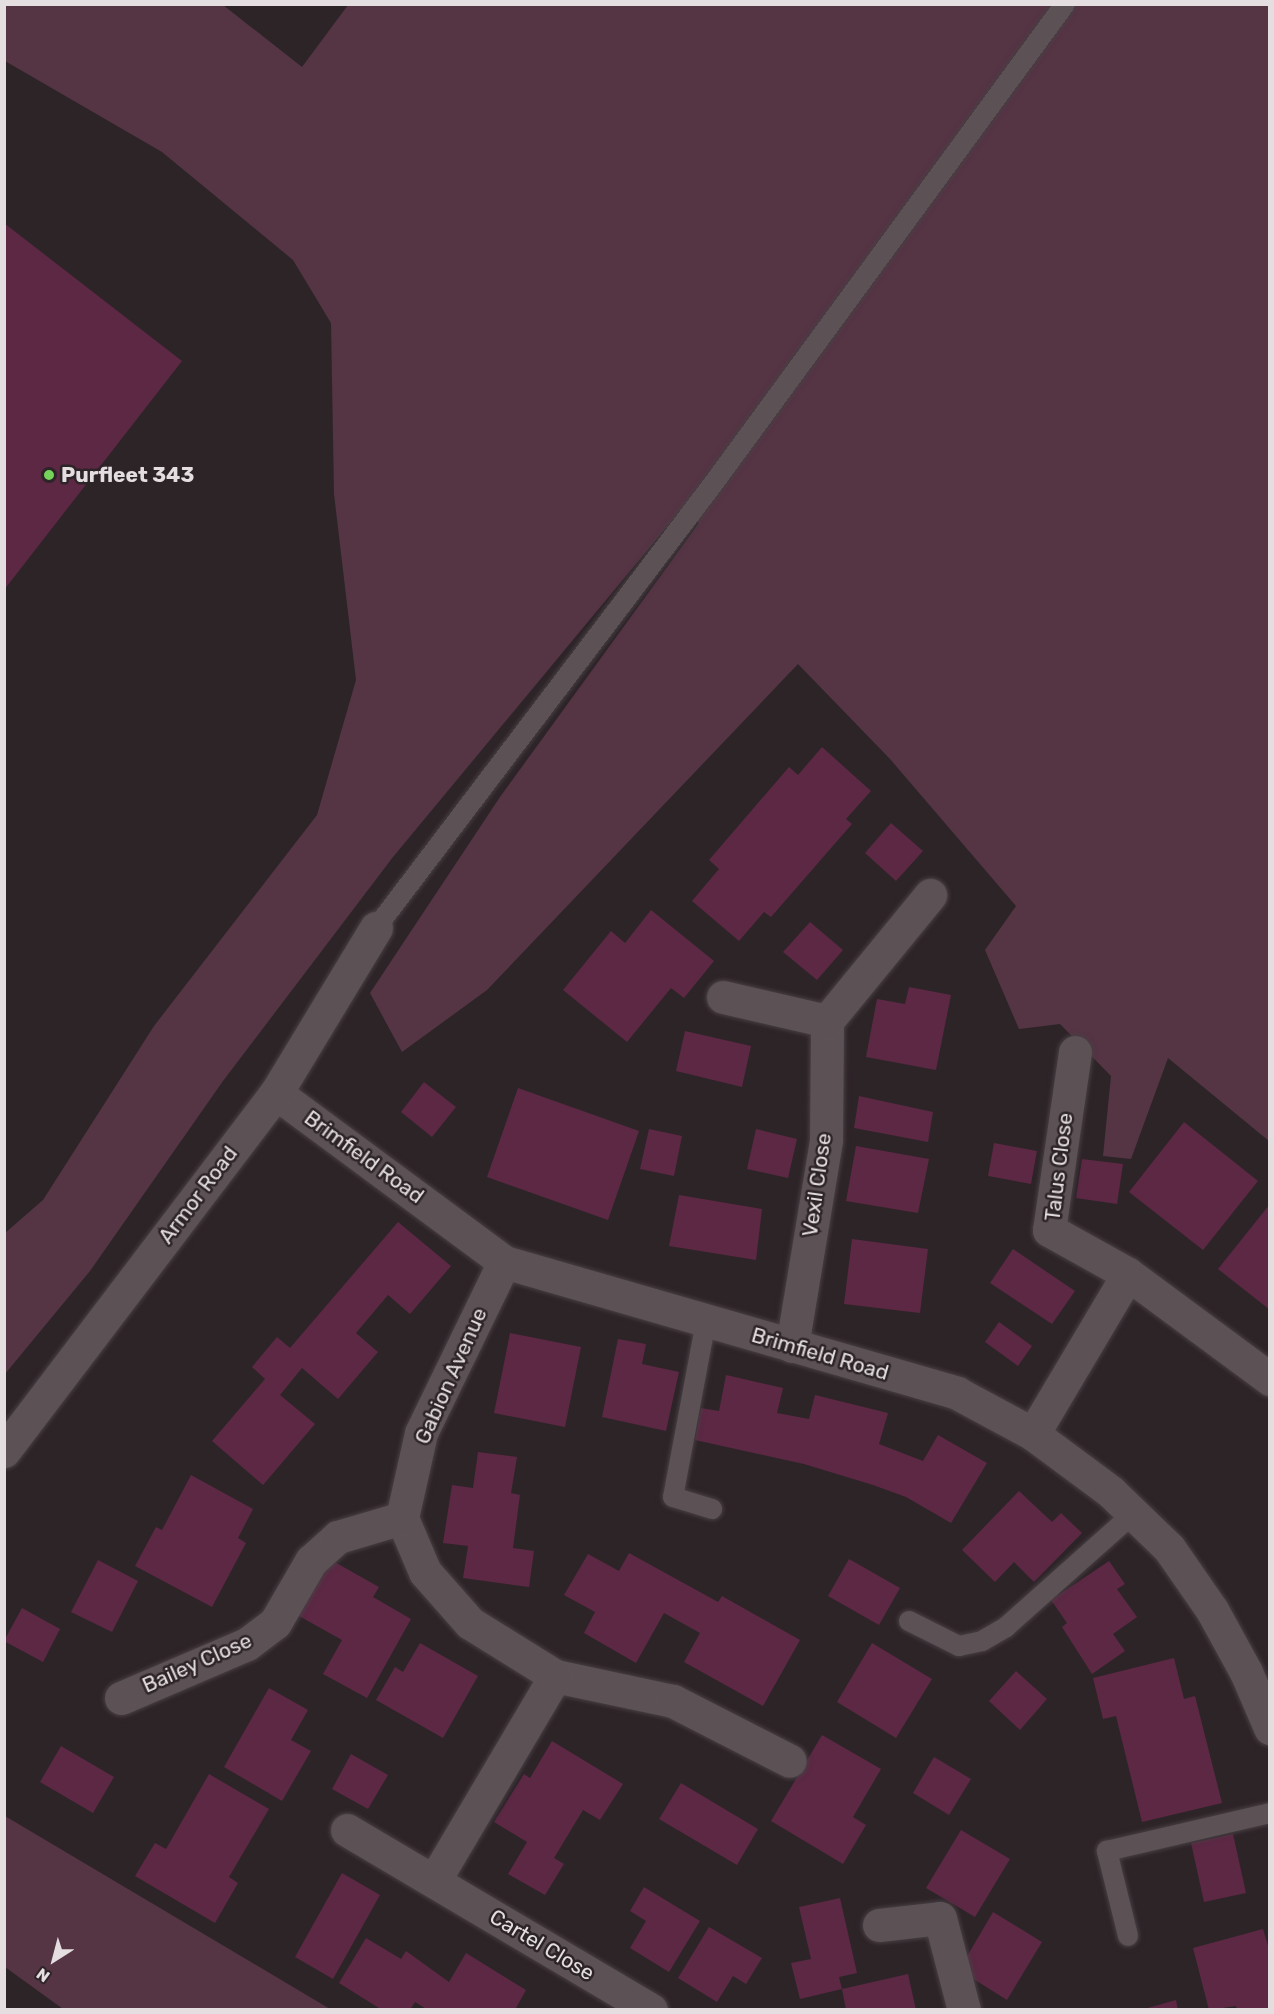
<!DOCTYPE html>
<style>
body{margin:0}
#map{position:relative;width:1274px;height:2014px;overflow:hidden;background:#2d2428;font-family:Rubik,sans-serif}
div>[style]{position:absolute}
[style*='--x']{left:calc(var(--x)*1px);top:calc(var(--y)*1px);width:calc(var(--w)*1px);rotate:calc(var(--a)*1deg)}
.green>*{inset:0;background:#553444}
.building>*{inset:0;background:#5c2844}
.roads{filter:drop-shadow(0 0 2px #473f43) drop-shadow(0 0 2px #473f43)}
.lane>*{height:20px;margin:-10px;padding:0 10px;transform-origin:10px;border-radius:10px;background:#5c5256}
.street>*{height:33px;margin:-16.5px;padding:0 16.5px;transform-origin:16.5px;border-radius:16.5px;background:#5c5256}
.dots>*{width:16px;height:16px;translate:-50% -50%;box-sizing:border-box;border:3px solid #2d2428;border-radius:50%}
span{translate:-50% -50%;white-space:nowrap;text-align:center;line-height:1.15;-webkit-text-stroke:5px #2d2428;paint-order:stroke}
.poi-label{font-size:21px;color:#e4dee1;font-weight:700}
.left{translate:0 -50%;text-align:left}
.street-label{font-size:21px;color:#e4dee1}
.frame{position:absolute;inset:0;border:6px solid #e4dee1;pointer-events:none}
.north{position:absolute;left:24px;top:1930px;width:60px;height:60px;-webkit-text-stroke:4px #2d2428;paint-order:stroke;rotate:216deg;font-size:16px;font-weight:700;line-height:24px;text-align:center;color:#e4dee1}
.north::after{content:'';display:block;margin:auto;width:21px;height:27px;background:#e4dee1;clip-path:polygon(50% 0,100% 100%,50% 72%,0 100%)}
</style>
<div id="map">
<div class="green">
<i style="clip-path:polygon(5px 5px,223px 5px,302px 67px,348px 5px,1269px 5px,1269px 1141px,1168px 1058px,1131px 1159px,1103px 1156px,1111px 1076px,1060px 1024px,1019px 1029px,985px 950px,1016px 906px,890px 759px,798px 664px,487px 990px,402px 1052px,370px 993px,500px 797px,699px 523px,679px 512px,393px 857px,223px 1081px,90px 1271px,5px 1374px,5px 1233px,43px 1200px,154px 1026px,317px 815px,356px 680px,334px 494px,331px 323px,293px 260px,162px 152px,5px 61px)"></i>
<i style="clip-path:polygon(4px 1816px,5px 1816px,330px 2009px,63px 2009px,5px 1967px)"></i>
</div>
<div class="building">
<i style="clip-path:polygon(4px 223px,182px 361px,4px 590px)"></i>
<i style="clip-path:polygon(822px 747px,871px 791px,846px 819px,852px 824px,771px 917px,764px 912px,739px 941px,692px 901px,719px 869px,709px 860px,789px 767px,798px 775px)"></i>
<i style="clip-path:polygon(891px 823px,923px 851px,896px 881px,865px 853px)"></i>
<i style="clip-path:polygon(651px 910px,714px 961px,684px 998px,671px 988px,627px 1042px,563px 990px,611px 931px,625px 943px)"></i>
<i style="clip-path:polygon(810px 922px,843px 950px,817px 980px,783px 952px)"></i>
<i style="clip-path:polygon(909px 987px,951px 995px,936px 1070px,866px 1057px,877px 999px,905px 1004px)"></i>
<i style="clip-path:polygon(685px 1031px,751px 1046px,742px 1087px,676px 1071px)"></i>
<i style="clip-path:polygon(424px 1082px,456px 1107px,432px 1137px,401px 1112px)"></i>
<i style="clip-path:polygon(518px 1088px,639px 1131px,608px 1220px,487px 1177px)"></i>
<i style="clip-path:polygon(859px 1096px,933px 1112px,928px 1142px,854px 1128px)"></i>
<i style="clip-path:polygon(1184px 1122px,1258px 1181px,1203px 1250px,1129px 1192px)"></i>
<i style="clip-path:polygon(649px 1129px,682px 1136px,674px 1176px,640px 1169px)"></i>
<i style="clip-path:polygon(756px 1129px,797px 1139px,788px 1178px,747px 1169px)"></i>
<i style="clip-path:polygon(994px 1143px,1037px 1151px,1031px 1184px,988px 1176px)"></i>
<i style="clip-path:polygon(856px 1146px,929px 1159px,918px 1213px,846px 1201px)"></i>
<i style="clip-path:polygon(1082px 1159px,1123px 1164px,1117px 1204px,1076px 1198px)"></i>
<i style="clip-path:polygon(679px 1195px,762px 1209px,756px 1260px,669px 1246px)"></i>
<i style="clip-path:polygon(1270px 1204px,1270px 1310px,1218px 1269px)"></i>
<i style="clip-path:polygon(398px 1222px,451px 1266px,410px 1314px,388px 1295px,356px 1333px,378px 1352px,338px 1399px,302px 1368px,280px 1395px,315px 1424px,263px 1485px,212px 1441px,265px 1379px,252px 1367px,277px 1337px,290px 1348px)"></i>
<i style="clip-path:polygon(852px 1239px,928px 1249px,920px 1313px,844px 1304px)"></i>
<i style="clip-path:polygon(1013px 1249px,1075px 1291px,1052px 1324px,990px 1283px)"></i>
<i style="clip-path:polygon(999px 1322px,1032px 1346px,1018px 1366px,985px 1342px)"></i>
<i style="clip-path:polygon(510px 1333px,581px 1347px,565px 1427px,494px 1413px)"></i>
<i style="clip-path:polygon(618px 1339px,646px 1344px,642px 1364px,679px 1372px,666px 1431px,602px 1417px)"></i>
<i style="clip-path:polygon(726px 1375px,783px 1388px,777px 1413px,809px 1419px,815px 1395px,888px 1413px,879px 1444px,923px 1461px,938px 1435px,987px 1463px,951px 1523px,906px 1497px,873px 1485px,804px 1464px,695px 1440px,701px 1408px,719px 1411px)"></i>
<i style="clip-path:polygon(478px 1452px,517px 1457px,511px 1493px,520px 1495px,513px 1548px,534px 1551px,529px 1587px,463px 1578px,468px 1546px,443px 1543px,452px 1485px,473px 1488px)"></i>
<i style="clip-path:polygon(191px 1475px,253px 1509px,238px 1538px,246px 1543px,212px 1607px,135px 1566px,156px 1527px,162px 1530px)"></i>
<i style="clip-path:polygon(1019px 1491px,1052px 1522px,1061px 1513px,1082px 1533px,1034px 1582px,1014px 1562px,995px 1582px,962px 1550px)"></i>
<i style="clip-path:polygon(629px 1553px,718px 1602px,722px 1596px,800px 1640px,763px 1706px,684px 1662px,700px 1633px,664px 1613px,636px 1663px,584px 1633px,595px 1612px,564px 1595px,588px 1554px,619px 1571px)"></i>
<i style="clip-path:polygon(849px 1559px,900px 1588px,879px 1625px,828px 1596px)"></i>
<i style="clip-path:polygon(98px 1560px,138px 1581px,112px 1632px,71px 1612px)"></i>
<i style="clip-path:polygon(331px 1560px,379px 1587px,373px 1597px,411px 1619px,367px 1698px,323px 1674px,342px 1640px,299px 1616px)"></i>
<i style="clip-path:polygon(1109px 1561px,1125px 1584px,1117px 1589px,1137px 1617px,1113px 1634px,1125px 1651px,1092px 1674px,1062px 1627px,1067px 1623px,1051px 1600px)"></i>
<i style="clip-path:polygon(22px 1608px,60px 1629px,43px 1662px,4px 1641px)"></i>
<i style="clip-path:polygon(420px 1643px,478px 1676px,443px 1738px,376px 1700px,395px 1667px,403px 1672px)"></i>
<i style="clip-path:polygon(872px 1643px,932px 1679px,896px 1738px,837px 1702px)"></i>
<i style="clip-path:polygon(1174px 1658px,1184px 1699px,1195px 1696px,1222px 1803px,1142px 1822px,1116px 1716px,1103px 1719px,1093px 1678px)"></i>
<i style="clip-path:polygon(1016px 1671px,1047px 1699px,1020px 1730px,989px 1701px)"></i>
<i style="clip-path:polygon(269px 1688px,308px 1710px,291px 1740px,311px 1751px,282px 1801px,224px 1767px)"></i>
<i style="clip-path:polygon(822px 1735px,881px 1769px,853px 1817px,866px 1825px,843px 1864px,771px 1821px)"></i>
<i style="clip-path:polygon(552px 1741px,623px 1784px,600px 1820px,583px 1810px,554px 1858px,564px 1864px,545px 1895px,508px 1874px,527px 1842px,494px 1822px,524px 1774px,530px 1778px)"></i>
<i style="clip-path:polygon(61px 1746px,114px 1777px,93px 1813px,40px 1782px)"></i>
<i style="clip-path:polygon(351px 1754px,388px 1775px,368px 1809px,332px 1789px)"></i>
<i style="clip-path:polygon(934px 1757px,971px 1779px,949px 1815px,913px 1793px)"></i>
<i style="clip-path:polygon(209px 1774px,269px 1809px,229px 1877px,238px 1883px,215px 1923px,135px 1876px,155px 1843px,166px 1849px)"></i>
<i style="clip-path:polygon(681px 1783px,758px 1829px,737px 1865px,659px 1819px)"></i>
<i style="clip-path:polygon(961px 1830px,1010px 1859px,975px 1917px,926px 1888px)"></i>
<i style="clip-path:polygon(1233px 1834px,1246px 1893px,1204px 1902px,1191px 1843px)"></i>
<i style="clip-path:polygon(342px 1873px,380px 1895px,333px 1979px,295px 1957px)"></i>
<i style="clip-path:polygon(644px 1887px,700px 1921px,669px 1972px,630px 1948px,646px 1921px,630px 1911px)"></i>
<i style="clip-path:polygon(840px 1898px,857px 1973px,839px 1977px,842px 1989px,800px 1999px,791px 1963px,811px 1959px,799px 1907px)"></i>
<i style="clip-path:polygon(993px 1912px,1042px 1942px,1007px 2000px,959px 1970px)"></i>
<i style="clip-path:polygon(709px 1927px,762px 1958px,746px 1984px,733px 1976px,717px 2002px,678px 1978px)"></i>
<i style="clip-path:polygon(1263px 1929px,1270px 1952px,1270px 2010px,1237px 2010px,1236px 2006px,1209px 2010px,1193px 1948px)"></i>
<i style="clip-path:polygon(366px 1938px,401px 1959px,406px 1951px,449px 1982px,466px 1953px,526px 1990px,515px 2010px,428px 2010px,415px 2002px,410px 2010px,382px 2010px,339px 1983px)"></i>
<i style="clip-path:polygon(908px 1974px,916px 2010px,846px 2010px,842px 1989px)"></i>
<i style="clip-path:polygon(1176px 2000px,1178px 2010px,1144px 2010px,1144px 2009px)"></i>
</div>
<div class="roads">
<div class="lane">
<i style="--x:376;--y:928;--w:562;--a:-52.8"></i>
<i style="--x:716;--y:480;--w:590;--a:-53.75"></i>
<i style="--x:706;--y:1321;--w:179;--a:100.6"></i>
<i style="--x:673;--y:1497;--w:41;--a:17.1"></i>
<i style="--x:909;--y:1621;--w:56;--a:26.6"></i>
<i style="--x:959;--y:1646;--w:24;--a:-12"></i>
<i style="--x:982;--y:1641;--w:28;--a:-30"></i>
<i style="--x:1006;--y:1627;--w:170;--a:-41.7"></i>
<i style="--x:1128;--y:1936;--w:88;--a:-103.9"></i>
<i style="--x:1107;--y:1851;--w:167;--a:-13.1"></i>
</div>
<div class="street">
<i style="--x:723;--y:997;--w:107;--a:13"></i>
<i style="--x:1075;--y:1052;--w:180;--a:98.3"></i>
<i style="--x:1049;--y:1230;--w:90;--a:29.1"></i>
<i style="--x:1128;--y:1274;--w:177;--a:36.5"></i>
<i style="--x:276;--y:1093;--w:284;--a:36.5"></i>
<i style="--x:504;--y:1262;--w:472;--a:16.1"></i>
<i style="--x:957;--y:1393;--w:86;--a:28.3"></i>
<i style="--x:1033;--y:1434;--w:97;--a:36.6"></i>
<i style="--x:1111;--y:1492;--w:81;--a:44"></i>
<i style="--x:1169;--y:1548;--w:75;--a:55.3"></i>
<i style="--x:1212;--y:1610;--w:71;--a:61.3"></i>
<i style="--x:1246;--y:1672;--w:61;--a:66.8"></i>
<i style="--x:504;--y:1262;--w:190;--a:115.9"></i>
<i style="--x:421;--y:1433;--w:87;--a:102.6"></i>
<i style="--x:402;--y:1518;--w:59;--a:66.9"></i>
<i style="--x:425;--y:1572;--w:68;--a:48.6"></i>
<i style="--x:470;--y:1623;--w:100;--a:31.9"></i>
<i style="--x:555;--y:1676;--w:121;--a:12"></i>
<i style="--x:673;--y:1701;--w:131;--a:27.1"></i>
<i style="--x:792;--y:1346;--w:209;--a:-80.6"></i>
<i style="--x:826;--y:1140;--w:119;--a:-89.5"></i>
<i style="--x:827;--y:1021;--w:163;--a:-50.7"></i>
<i style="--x:1033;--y:1434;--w:186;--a:-59.3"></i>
<i style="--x:4;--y:1451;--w:450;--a:-52.8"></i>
<i style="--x:276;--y:1093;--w:193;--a:-58.8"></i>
<i style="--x:121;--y:1698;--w:137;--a:-23.2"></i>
<i style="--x:247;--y:1644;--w:35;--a:-37"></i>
<i style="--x:275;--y:1623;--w:72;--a:-59.9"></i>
<i style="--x:311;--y:1561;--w:36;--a:-42"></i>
<i style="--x:338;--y:1537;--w:67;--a:-16.5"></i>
<i style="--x:347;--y:1830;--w:353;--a:30.6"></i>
<i style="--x:434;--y:1881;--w:238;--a:-59.4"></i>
<i style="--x:879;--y:1925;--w:61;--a:-6.5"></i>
<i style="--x:940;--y:1918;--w:95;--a:75.4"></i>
</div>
</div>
<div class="dots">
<i style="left:49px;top:475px;background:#75d25a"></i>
</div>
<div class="poi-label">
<span class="left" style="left:61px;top:475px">Purfleet 343</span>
</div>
<div class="street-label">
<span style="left:364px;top:1157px;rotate:36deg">Brimfield Road</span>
<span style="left:1059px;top:1167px;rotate:-83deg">Talus Close</span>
<span style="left:817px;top:1185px;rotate:-82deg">Vexil Close</span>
<span style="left:198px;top:1195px;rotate:-53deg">Armor Road</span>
<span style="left:820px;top:1354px;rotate:16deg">Brimfield Road</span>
<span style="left:451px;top:1376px;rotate:-66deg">Gabion Avenue</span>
<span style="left:197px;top:1663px;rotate:-24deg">Bailey Close</span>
<span style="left:542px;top:1945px;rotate:31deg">Cartel Close</span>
</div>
<div class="frame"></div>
<div class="north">N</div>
</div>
